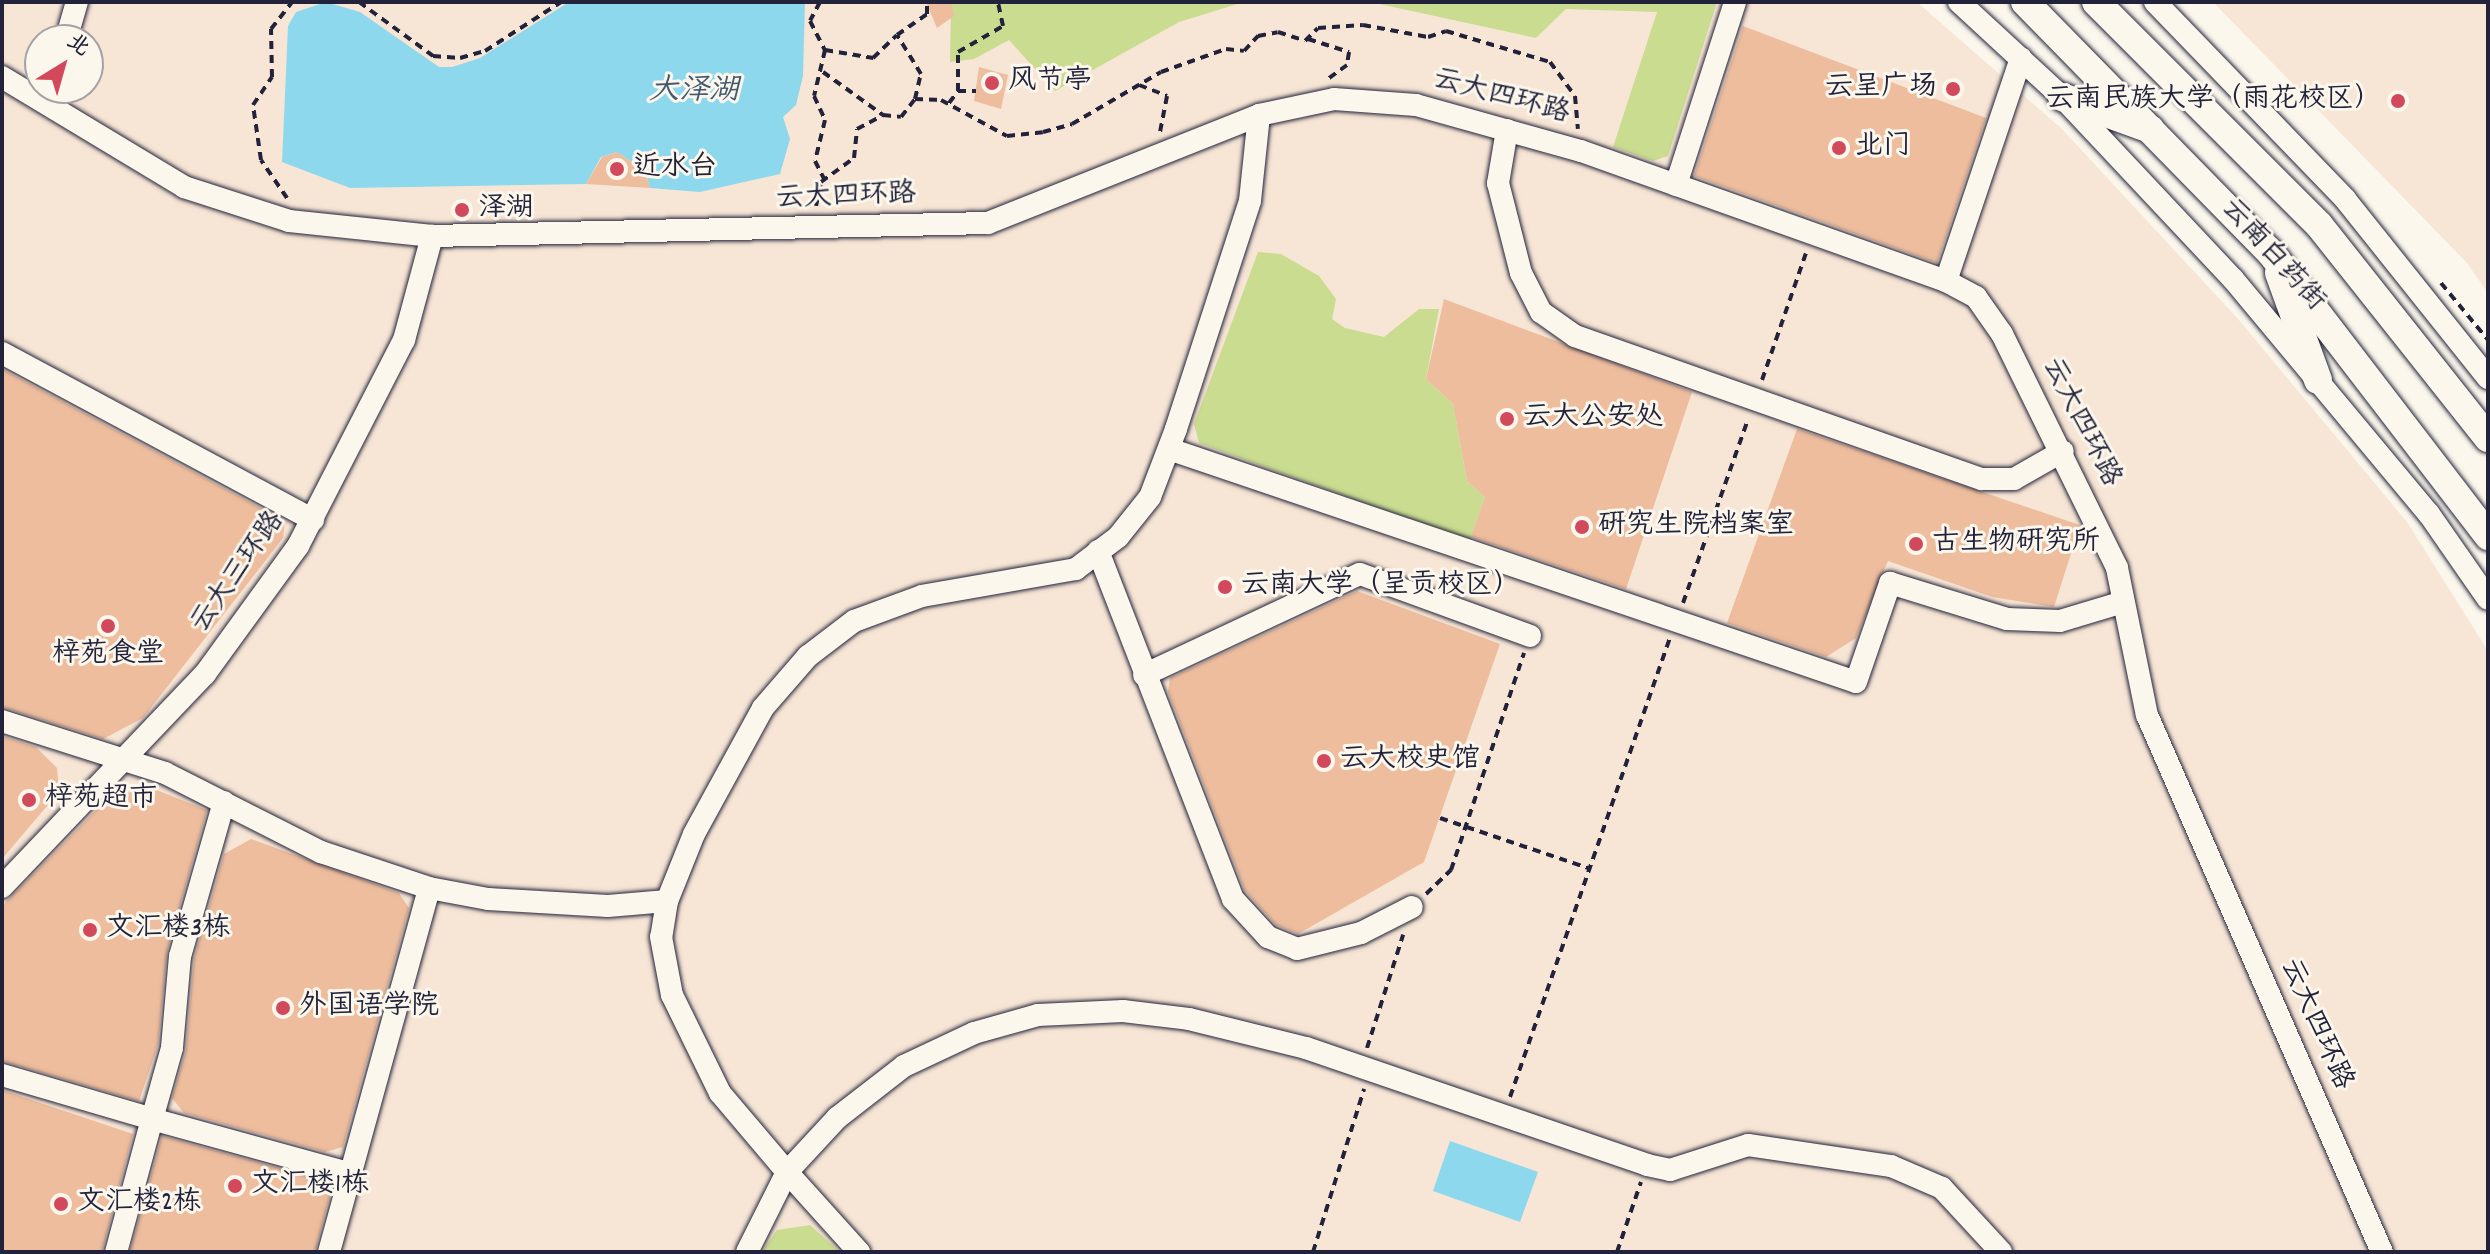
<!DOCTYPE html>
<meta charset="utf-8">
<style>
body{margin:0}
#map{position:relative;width:2490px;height:1254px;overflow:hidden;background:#fbf7ec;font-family:Dekko,"LXGW WenKai TC",sans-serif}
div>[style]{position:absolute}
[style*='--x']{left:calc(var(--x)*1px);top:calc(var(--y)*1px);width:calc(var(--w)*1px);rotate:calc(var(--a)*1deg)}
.built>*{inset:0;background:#f7e6d5}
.green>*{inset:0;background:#cadc90}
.water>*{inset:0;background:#8dd8ed}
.building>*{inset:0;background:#edbd9e}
.path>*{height:4px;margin-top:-2px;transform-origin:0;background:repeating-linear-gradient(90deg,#22223b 0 8px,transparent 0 14px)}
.roads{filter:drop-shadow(0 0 2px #22223b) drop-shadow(0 0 2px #22223b)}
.minor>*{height:22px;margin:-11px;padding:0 11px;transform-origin:11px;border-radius:11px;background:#fbf7ec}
.major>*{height:28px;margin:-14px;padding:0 14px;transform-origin:14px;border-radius:14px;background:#fbf7ec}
.dots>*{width:22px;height:22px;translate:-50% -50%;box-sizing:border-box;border:4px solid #fbf7ec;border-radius:50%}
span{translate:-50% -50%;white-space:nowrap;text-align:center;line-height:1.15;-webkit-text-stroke:6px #fbf7ec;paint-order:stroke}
.poi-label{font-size:28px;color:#22223b}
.left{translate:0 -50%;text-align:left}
.right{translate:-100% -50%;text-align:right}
.street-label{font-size:28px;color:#22223b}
.water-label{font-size:30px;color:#425970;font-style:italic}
.frame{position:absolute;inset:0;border:4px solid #22223b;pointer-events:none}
.north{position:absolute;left:24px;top:24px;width:80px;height:80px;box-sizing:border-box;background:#fbf7ec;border:2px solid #a4a2a5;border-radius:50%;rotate:37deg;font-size:22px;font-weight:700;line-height:32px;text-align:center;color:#22223b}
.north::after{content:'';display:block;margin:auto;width:28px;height:36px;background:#d1495b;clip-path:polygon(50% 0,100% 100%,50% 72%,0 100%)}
</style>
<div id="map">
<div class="built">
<i style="clip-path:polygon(evenodd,2px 2px,1917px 2px,2062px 129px,2239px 320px,2407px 522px,2488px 651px,2488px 1252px,2px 1252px,2px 2px,40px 40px,88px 40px,88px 88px,40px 88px,40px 40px)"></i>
<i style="clip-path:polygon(2213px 2px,2488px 2px,2488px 293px,2467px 263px)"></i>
</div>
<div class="green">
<i style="clip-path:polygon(951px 2px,1244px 2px,1179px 22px,1055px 91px,1009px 40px,974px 59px,950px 62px)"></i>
<i style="clip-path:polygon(1370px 2px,1717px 2px,1668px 156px,1653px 161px,1613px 147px,1657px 12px,1566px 9px,1536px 38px)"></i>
<i style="clip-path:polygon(1258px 252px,1281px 254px,1319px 276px,1336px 299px,1332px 319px,1345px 328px,1384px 337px,1419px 309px,1439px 309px,1426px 379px,1453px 404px,1467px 481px,1485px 497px,1470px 541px,1199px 443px,1194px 424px)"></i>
<i style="clip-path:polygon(810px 1225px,840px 1252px,762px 1252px,777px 1230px)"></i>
</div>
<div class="water">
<i style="clip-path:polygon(326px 2px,360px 12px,439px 67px,452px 67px,480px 58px,569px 2px,805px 2px,803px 76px,796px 105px,783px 117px,790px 139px,780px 174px,700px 192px,650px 188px,645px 171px,617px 152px,601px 157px,586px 184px,350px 188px,282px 162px,288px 26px,296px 12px)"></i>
<i style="clip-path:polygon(1450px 1141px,1538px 1172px,1520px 1222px,1433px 1191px)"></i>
</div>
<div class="building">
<i style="clip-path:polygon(926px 2px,951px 2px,954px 16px,937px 28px)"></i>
<i style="clip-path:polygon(1743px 26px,1986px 118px,1937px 263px,1694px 176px)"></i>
<i style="clip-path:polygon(979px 67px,1008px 75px,1001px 109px,974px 101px)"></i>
<i style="clip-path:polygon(617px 152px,645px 171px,650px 188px,586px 184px,602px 157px)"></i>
<i style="clip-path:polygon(1444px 299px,1692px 392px,1626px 589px,1471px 537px,1485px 497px,1467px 481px,1453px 404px,1426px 379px)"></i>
<i style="clip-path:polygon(2px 369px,285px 521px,283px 538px,143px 718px,103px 739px,2px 707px)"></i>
<i style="clip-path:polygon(1797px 429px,2080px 525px,2054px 607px,1992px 597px,1888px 561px,1856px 638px,1826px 657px,1727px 623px)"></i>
<i style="clip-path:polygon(1357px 591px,1500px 644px,1424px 862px,1298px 934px,1276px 925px,1245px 891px,1168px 692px,1170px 678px)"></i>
<i style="clip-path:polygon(2px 736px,36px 747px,57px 768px,59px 792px,2px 859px)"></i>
<i style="clip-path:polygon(144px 785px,207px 810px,167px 952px,158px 1045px,139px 1101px,2px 1061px,2px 906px,97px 809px)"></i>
<i style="clip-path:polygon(251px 839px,399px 893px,409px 908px,343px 1147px,325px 1152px,184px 1113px,172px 1098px,186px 1050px,194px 959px,224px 854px)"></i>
<i style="clip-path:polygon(2px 1090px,133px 1134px,102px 1252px,2px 1252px)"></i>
<i style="clip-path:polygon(162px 1136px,326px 1181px,330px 1195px,315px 1252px,130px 1252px)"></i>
</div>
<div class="path">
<i style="--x:359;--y:2;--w:92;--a:36.1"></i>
<i style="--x:433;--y:56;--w:27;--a:4"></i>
<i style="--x:460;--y:58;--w:26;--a:-16"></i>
<i style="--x:485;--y:51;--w:90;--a:-32.8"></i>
<i style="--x:820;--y:2;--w:21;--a:118"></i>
<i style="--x:810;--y:21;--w:33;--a:63"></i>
<i style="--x:825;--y:50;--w:47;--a:103.4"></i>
<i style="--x:814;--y:96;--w:26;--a:65"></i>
<i style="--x:825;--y:120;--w:42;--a:103.7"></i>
<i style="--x:815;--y:161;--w:20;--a:63"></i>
<i style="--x:1308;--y:39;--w:43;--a:17.6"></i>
<i style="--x:1349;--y:52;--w:13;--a:99"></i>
<i style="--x:1347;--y:65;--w:24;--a:144"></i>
<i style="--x:825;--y:50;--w:49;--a:9.5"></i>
<i style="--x:873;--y:58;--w:33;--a:-44"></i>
<i style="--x:823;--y:72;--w:74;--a:35.6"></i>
<i style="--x:1139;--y:85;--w:30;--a:21"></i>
<i style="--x:1167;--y:96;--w:37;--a:101"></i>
<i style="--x:958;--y:91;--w:39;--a:-90"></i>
<i style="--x:958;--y:52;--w:52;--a:-30"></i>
<i style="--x:1003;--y:26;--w:25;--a:-102"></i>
<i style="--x:915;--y:99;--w:26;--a:2"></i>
<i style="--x:941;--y:100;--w:75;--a:28.6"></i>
<i style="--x:1007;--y:136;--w:36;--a:-6"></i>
<i style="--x:1043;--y:132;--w:30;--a:-15"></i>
<i style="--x:1072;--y:124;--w:103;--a:-30.3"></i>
<i style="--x:1161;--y:72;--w:69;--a:-19.5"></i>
<i style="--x:1226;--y:49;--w:18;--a:6"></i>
<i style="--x:1244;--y:51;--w:21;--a:-47"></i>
<i style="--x:1258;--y:36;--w:20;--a:-11"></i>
<i style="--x:1278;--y:32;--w:28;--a:18"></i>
<i style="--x:1305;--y:41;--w:18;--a:-45"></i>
<i style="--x:1318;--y:28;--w:45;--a:-3.8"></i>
<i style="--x:1363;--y:25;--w:66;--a:10.5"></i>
<i style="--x:1428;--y:37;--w:19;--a:-18"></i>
<i style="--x:1446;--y:31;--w:109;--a:16.6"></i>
<i style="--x:1550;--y:62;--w:42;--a:53.7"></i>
<i style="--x:1575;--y:96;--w:33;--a:85"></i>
<i style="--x:949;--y:103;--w:15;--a:-53"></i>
<i style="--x:958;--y:91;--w:18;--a:0"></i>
<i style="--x:287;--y:198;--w:46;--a:-124.4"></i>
<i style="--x:261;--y:160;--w:56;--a:-98.3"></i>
<i style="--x:253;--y:105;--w:34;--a:-56"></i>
<i style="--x:272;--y:77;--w:48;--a:-91.2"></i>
<i style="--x:271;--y:29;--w:34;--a:-52"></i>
<i style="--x:816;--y:206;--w:25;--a:-78"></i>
<i style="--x:821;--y:182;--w:41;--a:-36"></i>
<i style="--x:854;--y:158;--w:29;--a:-84"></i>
<i style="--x:857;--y:129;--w:30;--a:-28"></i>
<i style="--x:883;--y:115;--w:18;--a:6"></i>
<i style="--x:901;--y:117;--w:23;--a:-52"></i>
<i style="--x:915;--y:99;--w:26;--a:-77"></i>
<i style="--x:921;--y:74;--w:46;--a:-121.6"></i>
<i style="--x:897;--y:35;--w:37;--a:-35"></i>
<i style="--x:927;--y:14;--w:12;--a:-90"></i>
<i style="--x:2441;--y:283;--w:74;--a:50.5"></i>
<i style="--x:1762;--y:380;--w:134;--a:-70.9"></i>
<i style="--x:1683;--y:603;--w:195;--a:-70.5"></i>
<i style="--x:1440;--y:818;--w:159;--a:18.7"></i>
<i style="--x:1426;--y:894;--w:35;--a:-44"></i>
<i style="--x:1451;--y:870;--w:229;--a:-71.4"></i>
<i style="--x:1367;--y:1048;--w:119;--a:-72.3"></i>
<i style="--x:1510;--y:1097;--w:486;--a:-70.8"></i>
<i style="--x:1313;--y:1252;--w:171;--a:-72.6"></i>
<i style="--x:1617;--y:1252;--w:74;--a:-71.1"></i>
</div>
<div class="roads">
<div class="minor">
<i style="--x:1959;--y:2;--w:140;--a:42.7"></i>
<i style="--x:2062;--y:97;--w:250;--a:46.8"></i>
<i style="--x:2233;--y:279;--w:306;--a:50.2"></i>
<i style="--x:2429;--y:514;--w:103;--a:55.2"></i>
<i style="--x:2155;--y:2;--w:274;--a:46"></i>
<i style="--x:2345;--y:199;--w:229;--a:51.4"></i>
<i style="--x:66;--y:40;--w:40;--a:-74"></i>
<i style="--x:2;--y:77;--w:213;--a:31.1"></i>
<i style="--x:184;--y:187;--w:110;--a:17.9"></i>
<i style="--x:289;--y:221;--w:144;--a:6"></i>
<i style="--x:432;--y:236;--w:556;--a:-1.34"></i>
<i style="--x:988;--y:223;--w:292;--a:-21.7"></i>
<i style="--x:1259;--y:115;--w:77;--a:-12"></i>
<i style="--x:1334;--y:99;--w:82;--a:4.2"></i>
<i style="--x:1416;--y:105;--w:171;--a:15.6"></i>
<i style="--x:1581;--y:151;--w:387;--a:19.6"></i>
<i style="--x:1946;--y:281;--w:34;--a:28"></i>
<i style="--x:1976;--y:297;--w:45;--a:54.9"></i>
<i style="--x:2002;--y:334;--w:261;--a:63.8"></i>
<i style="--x:2117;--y:568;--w:150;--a:78.5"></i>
<i style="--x:2147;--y:715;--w:586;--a:66.37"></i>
<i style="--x:1259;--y:115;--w:86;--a:96"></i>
<i style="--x:1250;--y:201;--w:240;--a:108"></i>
<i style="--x:1176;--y:429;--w:73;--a:110.9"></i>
<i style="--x:1150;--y:497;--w:51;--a:128.7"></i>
<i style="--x:1118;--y:537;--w:53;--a:142.7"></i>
<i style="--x:1076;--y:569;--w:156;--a:170.1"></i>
<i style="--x:922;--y:596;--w:72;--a:159.8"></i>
<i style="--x:854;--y:621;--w:58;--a:142.7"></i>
<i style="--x:808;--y:656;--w:69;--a:130.9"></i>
<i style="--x:763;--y:708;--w:144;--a:118.7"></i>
<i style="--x:694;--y:834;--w:72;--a:111.9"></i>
<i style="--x:667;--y:901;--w:36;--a:99"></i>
<i style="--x:661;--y:937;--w:59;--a:79.3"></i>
<i style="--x:672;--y:995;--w:109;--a:63.9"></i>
<i style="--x:720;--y:1093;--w:104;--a:49.7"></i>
<i style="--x:787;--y:1172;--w:74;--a:-47.2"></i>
<i style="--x:837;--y:1118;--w:85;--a:-37.8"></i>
<i style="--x:904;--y:1066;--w:77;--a:-25.2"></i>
<i style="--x:974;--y:1033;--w:66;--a:-15.7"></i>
<i style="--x:1038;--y:1015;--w:85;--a:-2.7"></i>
<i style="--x:1123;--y:1011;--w:66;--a:6.9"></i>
<i style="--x:1189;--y:1019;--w:121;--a:13.9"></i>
<i style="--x:1306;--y:1048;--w:361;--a:18.9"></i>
<i style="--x:1647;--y:1165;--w:24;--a:12"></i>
<i style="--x:1670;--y:1170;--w:82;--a:-17.8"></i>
<i style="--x:1748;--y:1145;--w:145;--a:8.4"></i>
<i style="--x:1891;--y:1166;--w:56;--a:23.3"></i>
<i style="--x:1942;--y:1188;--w:87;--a:47.3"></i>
<i style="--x:1507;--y:130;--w:54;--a:99.6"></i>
<i style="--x:1498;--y:183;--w:93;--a:75.7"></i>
<i style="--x:1521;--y:273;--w:44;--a:62.9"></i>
<i style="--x:1541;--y:312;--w:42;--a:35.2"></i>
<i style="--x:1575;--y:336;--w:431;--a:19.4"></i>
<i style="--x:1982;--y:479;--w:32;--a:0"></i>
<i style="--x:2014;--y:479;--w:56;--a:-29.7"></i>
<i style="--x:1676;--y:185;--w:192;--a:-72.1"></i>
<i style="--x:1946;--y:281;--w:235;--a:-71.4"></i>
<i style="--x:2;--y:353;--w:353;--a:28.2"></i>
<i style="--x:1169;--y:449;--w:725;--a:18.73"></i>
<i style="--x:1856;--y:682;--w:105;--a:-71"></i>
<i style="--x:1890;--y:583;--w:122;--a:17.1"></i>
<i style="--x:2007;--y:619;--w:53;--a:2.2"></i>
<i style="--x:2060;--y:621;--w:66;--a:-16.8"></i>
<i style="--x:1098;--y:551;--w:373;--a:68.8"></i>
<i style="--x:1233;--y:899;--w:52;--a:47.4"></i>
<i style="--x:1268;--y:937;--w:31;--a:22"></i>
<i style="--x:1297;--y:949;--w:66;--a:-14"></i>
<i style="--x:1361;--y:933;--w:57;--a:-27"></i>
<i style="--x:1144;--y:675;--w:238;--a:-25.1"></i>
<i style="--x:1360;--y:574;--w:181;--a:20"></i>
<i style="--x:2;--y:721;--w:171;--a:17.7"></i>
<i style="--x:165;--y:773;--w:175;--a:26.9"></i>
<i style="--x:321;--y:852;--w:114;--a:18.4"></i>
<i style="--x:429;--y:888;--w:60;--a:10.6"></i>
<i style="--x:488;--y:899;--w:120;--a:3.3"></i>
<i style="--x:608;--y:906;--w:59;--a:-4.8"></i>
<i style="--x:224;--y:802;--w:160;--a:105.9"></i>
<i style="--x:180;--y:956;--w:92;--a:95"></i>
<i style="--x:172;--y:1048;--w:74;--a:105.7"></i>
<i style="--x:152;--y:1119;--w:206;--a:15.4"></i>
<i style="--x:2;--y:887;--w:294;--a:-46.4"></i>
<i style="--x:205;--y:674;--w:158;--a:-54"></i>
<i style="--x:298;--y:546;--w:232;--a:-62.8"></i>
<i style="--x:404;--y:340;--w:108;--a:-74.9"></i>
<i style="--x:2;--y:1075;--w:156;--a:16.3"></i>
<i style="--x:152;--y:1119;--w:138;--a:105.1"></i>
<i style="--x:329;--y:1252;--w:377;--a:-74.6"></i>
<i style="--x:747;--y:1252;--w:89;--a:-63.4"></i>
<i style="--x:787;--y:1172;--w:108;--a:48"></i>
</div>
<div class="major">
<i style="--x:2025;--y:2;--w:351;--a:45.6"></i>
<i style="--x:2271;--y:253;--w:357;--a:52.5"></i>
<i style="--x:2096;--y:2;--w:315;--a:45"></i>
<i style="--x:2319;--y:225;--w:272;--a:51.6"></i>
<i style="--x:2062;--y:97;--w:94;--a:20"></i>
<i style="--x:2279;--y:273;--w:114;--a:70"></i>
</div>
</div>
<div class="dots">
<i style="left:992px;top:83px;background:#d1495b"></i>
<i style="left:1953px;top:89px;background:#d1495b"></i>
<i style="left:2398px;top:101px;background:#d1495b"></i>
<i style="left:1839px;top:148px;background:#d1495b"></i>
<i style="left:617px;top:169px;background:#d1495b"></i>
<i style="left:462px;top:210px;background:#d1495b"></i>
<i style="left:1507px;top:419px;background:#d1495b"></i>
<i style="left:1582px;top:527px;background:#d1495b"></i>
<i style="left:1916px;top:544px;background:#d1495b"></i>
<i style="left:1225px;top:587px;background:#d1495b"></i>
<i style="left:108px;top:626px;background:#d1495b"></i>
<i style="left:1324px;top:761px;background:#d1495b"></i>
<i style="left:29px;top:800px;background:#d1495b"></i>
<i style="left:90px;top:930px;background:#d1495b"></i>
<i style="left:283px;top:1008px;background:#d1495b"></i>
<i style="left:235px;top:1186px;background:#d1495b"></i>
<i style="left:61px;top:1204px;background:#d1495b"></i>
</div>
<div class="poi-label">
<span class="left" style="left:1008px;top:83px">风节亭</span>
<span class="right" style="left:1937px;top:89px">云呈广场</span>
<span class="right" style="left:2382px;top:101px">云南民族大学（雨花校区）</span>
<span class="left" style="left:1855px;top:148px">北门</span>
<span class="left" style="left:633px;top:169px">近水台</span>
<span class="left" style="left:478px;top:210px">泽湖</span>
<span class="left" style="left:1523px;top:419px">云大公安处</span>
<span class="left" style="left:1598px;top:527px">研究生院档案室</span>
<span class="left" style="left:1932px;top:544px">古生物研究所</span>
<span class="left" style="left:1241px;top:587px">云南大学（呈贡校区）</span>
<span style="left:108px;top:656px">梓苑食堂</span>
<span class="left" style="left:1340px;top:761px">云大校史馆</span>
<span class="left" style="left:45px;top:800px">梓苑超市</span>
<span class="left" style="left:106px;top:930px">文汇楼3栋</span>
<span class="left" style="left:299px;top:1008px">外国语学院</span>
<span class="left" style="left:251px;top:1186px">文汇楼1栋</span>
<span class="left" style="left:77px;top:1204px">文汇楼2栋</span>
</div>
<div class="street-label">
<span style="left:1501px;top:98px;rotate:15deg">云大四环路</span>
<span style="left:846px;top:198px;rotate:-2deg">云大四环路</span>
<span style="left:2272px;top:256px;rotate:48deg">云南白药街</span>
<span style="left:2080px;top:423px;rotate:63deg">云大四环路</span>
<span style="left:239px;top:573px;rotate:-55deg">云大三环路</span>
<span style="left:2315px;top:1025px;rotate:66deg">云大四环路</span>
</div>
<div class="water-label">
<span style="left:694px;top:93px">大泽湖</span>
</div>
<div class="frame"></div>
<div class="north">北</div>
</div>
